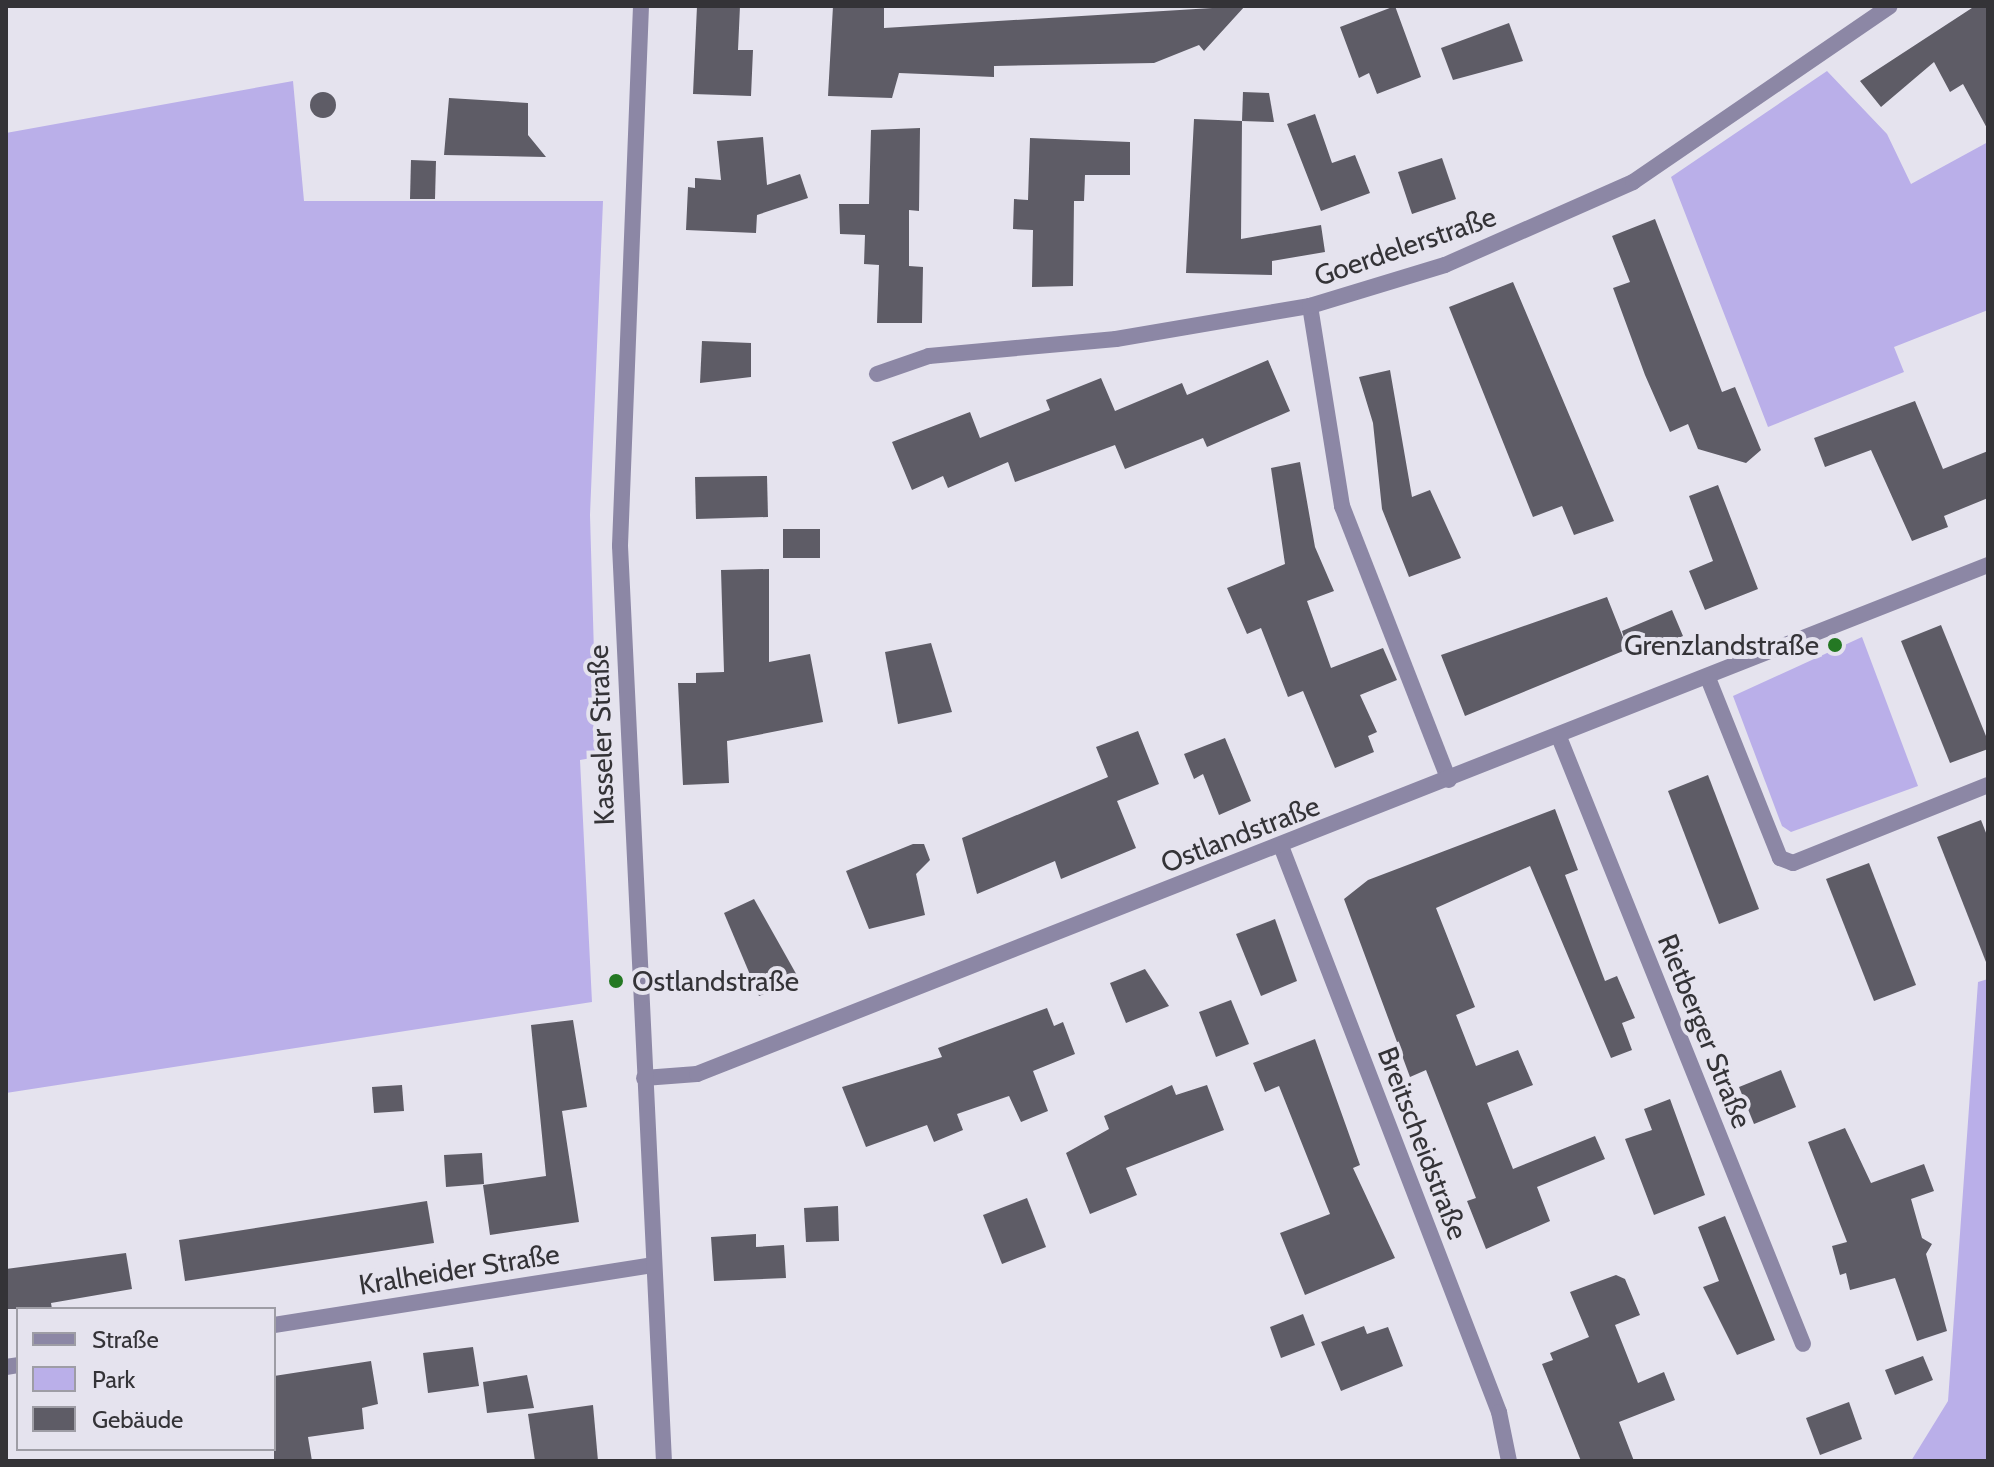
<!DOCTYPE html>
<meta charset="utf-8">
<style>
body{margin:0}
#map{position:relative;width:1994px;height:1467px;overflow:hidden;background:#e5e3ee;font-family:Cabin,sans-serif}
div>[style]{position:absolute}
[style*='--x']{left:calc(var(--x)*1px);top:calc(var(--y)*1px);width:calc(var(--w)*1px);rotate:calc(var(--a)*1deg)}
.green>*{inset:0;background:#baafe9}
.building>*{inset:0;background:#5e5c66}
.round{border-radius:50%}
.minor>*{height:16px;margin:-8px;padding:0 8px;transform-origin:8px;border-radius:8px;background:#8c87a5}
.tertiary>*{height:16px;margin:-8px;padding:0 8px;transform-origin:8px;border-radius:8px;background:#8c87a5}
.dots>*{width:22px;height:22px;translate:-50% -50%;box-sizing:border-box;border:4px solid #e5e3ee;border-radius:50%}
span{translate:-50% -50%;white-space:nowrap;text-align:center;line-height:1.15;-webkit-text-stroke:8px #e5e3ee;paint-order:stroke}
.street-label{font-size:28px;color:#343337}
.poi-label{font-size:28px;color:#343337}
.right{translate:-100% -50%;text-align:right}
.left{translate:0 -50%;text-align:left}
.frame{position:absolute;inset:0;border:8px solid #343337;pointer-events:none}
.legend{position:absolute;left:16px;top:1307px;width:260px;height:144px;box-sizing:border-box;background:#e5e3ee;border:2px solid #9e9da5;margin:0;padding:10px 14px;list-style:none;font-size:24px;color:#343337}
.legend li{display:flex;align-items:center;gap:16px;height:40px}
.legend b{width:40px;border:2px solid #9e9da5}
</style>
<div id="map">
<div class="green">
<i style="clip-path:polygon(1827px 71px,1887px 134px,1911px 184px,1988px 142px,1988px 310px,1894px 347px,1904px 372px,1768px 427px,1671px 177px)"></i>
<i style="clip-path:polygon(293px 81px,304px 201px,603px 201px,590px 515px,597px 757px,580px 760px,592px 1002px,6px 1093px,6px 133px)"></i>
<i style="clip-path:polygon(1862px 637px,1918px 786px,1791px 832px,1782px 826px,1733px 696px)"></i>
<i style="clip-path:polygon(1988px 979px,1988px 1461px,1911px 1461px,1948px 1401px,1978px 982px)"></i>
</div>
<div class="building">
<i style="clip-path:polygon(697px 6px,740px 6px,738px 50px,753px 50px,751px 96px,693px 94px)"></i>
<i style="clip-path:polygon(833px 6px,884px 6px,884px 28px,1245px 6px,1204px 51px,1199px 45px,1154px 63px,994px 66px,994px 77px,899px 73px,892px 98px,828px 96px)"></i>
<i style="clip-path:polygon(1395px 6px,1421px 77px,1377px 94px,1369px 73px,1359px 78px,1340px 27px)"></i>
<i style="clip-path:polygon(1975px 6px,1988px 6px,1988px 130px,1963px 84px,1950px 92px,1934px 62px,1881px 107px,1860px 81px)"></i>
<i style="clip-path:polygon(1509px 23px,1523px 61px,1453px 80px,1441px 48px)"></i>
<i class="round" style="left:310px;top:92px;width:26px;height:26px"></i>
<i style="clip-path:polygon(1243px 92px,1269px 93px,1274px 122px,1242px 121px)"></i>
<i style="clip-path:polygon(449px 98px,528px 103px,528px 135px,546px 157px,444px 155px)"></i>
<i style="clip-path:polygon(1315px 114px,1332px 163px,1355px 155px,1370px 193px,1321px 211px,1287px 124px)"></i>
<i style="clip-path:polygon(1194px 119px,1242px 121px,1241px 239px,1321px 225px,1325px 252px,1272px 261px,1272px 275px,1186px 273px)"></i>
<i style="clip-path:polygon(920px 128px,919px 211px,909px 210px,909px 266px,923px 267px,922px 323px,877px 323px,879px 265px,864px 264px,865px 235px,840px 234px,839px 204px,869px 204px,871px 130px)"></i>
<i style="clip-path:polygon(763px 137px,767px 185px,800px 174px,808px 198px,757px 215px,756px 233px,686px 230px,688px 187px,695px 188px,695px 178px,721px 180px,717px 141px)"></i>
<i style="clip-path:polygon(1030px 138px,1130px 142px,1130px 175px,1085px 175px,1084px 201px,1074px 201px,1073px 286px,1032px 287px,1033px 230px,1013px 229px,1014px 199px,1028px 200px)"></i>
<i style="clip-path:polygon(1442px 158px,1456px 199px,1412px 214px,1398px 172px)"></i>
<i style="clip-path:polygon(411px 160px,436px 161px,435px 199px,410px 199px)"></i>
<i style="clip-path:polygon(1655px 219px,1722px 392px,1735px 387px,1761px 450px,1746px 463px,1698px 449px,1688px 424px,1670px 432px,1645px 375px,1613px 288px,1630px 282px,1612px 236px)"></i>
<i style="clip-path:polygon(1513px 282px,1614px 521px,1574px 535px,1562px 506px,1533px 517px,1449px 307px)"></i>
<i style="clip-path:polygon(702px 341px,751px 343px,751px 377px,700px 383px)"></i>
<i style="clip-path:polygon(1268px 360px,1290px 411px,1207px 447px,1203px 438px,1125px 469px,1115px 445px,1015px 482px,1008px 462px,948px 488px,943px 476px,912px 490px,892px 442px,970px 412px,980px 438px,1050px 410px,1046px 400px,1101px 378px,1115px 411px,1182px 383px,1187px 395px)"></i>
<i style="clip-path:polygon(1390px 370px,1412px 497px,1430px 490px,1461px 558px,1409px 577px,1382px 509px,1373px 423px,1359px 377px)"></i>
<i style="clip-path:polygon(1915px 401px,1943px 469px,1988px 451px,1988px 498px,1944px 516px,1948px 527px,1912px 541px,1871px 450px,1825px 467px,1814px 438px)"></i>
<i style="clip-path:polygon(1300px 462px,1315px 547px,1334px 591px,1307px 601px,1331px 668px,1383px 648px,1397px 680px,1360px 695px,1377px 732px,1368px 736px,1374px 752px,1335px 768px,1303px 691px,1288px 697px,1261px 628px,1247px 634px,1227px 588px,1285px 564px,1271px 468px)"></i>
<i style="clip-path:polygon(767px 476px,768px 517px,696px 519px,695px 477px)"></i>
<i style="clip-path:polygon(1718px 485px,1758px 589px,1705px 610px,1689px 571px,1713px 561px,1689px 496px)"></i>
<i style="clip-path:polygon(783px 529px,820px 529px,820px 558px,783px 558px)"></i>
<i style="clip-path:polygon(769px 569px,769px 662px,810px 654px,823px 722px,727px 741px,729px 783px,683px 785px,678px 683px,696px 683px,696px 673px,724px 672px,721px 570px)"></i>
<i style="clip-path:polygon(1607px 597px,1626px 645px,1622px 631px,1672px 610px,1683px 636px,1631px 658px,1628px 649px,1465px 716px,1441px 655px)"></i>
<i style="clip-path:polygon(1941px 625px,1988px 741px,1988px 749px,1950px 763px,1901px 641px)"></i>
<i style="clip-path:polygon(931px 643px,952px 712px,898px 724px,885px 652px)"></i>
<i style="clip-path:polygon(1138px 731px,1159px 784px,1117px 801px,1136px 848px,1061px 879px,1055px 861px,977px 894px,962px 838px,1108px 777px,1096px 747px)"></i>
<i style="clip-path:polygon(1225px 738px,1251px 801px,1219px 815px,1203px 774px,1194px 779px,1184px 754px)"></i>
<i style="clip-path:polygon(1708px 775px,1759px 909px,1719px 924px,1668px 791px)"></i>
<i style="clip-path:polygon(1555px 809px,1578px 870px,1565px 875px,1592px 947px,1605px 981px,1617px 976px,1635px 1018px,1622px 1023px,1632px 1050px,1611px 1058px,1530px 866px,1436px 908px,1475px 1007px,1456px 1015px,1476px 1066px,1518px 1050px,1533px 1085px,1487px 1103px,1513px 1169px,1595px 1136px,1605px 1159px,1537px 1187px,1550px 1221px,1486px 1249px,1467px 1201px,1476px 1198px,1426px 1070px,1410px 1077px,1344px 899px,1368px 880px)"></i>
<i style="clip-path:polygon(1981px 820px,1988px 838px,1986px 962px,1937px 837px)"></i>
<i style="clip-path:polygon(913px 844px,924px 844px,930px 860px,916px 874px,925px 915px,869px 929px,846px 871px)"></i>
<i style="clip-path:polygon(1869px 863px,1916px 985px,1874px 1001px,1826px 879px)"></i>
<i style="clip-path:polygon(754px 899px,799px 979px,759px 996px,724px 913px)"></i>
<i style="clip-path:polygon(1275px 919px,1297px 981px,1261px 996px,1236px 934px)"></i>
<i style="clip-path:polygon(1145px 969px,1169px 1006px,1126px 1023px,1110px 983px)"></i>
<i style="clip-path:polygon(1231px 1000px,1249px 1044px,1216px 1057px,1199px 1012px)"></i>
<i style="clip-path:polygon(1047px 1008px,1054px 1026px,1063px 1022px,1075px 1054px,1033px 1071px,1048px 1111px,1021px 1122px,1009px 1096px,957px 1114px,963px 1130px,934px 1142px,927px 1125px,866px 1147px,842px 1087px,942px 1057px,938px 1048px)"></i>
<i style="clip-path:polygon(573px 1020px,587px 1107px,562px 1111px,579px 1222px,490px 1235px,483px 1185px,546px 1176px,531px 1025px)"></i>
<i style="clip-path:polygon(1315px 1039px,1360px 1165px,1353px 1168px,1395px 1258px,1305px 1295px,1280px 1233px,1330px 1214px,1279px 1086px,1265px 1092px,1253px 1063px)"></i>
<i style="clip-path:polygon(1781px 1070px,1796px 1107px,1754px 1124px,1739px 1087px)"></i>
<i style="clip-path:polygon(402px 1085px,404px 1111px,374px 1113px,372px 1087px)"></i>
<i style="clip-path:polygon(1172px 1085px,1176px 1095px,1207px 1085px,1224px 1130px,1126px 1168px,1137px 1195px,1090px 1214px,1066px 1153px,1109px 1129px,1104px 1116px)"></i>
<i style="clip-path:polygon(1670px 1099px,1705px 1195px,1654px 1215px,1625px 1139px,1652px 1130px,1644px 1109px)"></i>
<i style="clip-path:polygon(1845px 1128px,1871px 1183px,1924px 1164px,1934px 1191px,1911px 1199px,1922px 1238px,1932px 1244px,1926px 1254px,1947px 1331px,1917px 1341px,1895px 1278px,1850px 1290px,1846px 1273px,1840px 1275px,1832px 1246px,1847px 1242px,1808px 1142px)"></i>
<i style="clip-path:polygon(482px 1153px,484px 1184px,446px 1187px,444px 1155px)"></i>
<i style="clip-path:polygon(1027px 1198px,1046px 1247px,1002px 1264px,983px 1215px)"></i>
<i style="clip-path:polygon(427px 1201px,434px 1243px,185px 1281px,179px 1240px)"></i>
<i style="clip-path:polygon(838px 1206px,839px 1241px,806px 1242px,804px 1208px)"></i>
<i style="clip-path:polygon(1725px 1216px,1775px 1340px,1737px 1355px,1703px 1287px,1719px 1281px,1698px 1227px)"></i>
<i style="clip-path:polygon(756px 1234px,756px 1247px,784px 1245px,786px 1278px,714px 1281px,711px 1237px)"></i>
<i style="clip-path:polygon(126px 1253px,132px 1289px,51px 1303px,52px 1309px,8px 1309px,6px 1269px)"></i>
<i style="clip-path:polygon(1616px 1275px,1625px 1279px,1640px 1315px,1615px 1325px,1638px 1383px,1664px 1372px,1675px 1400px,1619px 1422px,1634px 1461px,1581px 1461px,1542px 1364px,1553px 1360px,1550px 1353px,1589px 1337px,1570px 1292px)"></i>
<i style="clip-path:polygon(1303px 1314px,1315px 1345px,1281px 1358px,1270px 1327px)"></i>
<i style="clip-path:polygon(1364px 1326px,1367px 1334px,1388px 1327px,1403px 1366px,1341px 1391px,1321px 1342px)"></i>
<i style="clip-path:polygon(473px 1347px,479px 1386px,428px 1393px,423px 1353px)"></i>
<i style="clip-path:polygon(1923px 1356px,1933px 1380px,1895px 1395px,1885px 1370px)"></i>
<i style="clip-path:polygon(371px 1361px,378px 1404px,362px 1408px,364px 1429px,308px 1437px,312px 1461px,274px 1461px,274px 1376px)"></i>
<i style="clip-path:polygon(527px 1375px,534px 1408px,487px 1413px,483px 1382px)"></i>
<i style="clip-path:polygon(1849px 1402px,1862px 1439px,1820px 1455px,1806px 1418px)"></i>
<i style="clip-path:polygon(593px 1405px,598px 1461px,535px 1461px,528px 1414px)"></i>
</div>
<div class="minor">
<i style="--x:1310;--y:306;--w:203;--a:80.9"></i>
<i style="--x:1342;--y:506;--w:294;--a:68.7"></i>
<i style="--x:877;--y:374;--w:55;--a:-19.1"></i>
<i style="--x:929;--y:356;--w:188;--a:-5.2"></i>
<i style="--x:1116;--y:339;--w:197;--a:-9.7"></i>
<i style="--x:1310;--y:306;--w:141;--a:-16.9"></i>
<i style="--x:1445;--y:265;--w:206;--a:-23.8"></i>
<i style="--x:1633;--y:182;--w:311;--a:-34.4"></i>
<i style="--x:1708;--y:678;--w:194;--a:68.2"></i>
<i style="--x:1780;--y:858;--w:14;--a:21"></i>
<i style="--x:1793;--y:863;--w:210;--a:-21.8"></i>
<i style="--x:1559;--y:737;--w:654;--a:68.1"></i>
<i style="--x:1281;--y:846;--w:607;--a:68.94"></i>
<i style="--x:1499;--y:1412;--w:50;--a:78.5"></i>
<i style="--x:644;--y:1078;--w:53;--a:-4.3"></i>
<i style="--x:697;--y:1074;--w:1388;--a:-21.52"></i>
<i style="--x:274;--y:1325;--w:383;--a:-9"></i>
<i style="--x:6;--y:1367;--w:12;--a:-9"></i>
</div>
<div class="tertiary">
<i style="--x:641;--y:6;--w:540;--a:92.23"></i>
<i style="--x:620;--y:546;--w:916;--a:87.25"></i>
</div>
<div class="dots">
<i style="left:1835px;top:645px;background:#247823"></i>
<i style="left:616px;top:981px;background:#247823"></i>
</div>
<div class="street-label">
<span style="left:1405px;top:246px;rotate:-19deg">Goerdelerstraße</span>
<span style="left:601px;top:735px;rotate:-92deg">Kasseler Straße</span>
<span style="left:1240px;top:834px;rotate:-21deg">Ostlandstraße</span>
<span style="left:1705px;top:1031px;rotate:68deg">Rietberger Straße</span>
<span style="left:1423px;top:1143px;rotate:69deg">Breitscheidstraße</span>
<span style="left:459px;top:1269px;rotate:-9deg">Kralheider Straße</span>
</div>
<div class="poi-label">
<span class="right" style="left:1819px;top:645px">Grenzlandstraße</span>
<span class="left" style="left:632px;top:981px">Ostlandstraße</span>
</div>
<div class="frame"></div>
<ul class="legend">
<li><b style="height:10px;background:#8c87a5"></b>Straße</li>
<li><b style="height:22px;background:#baafe9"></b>Park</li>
<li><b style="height:22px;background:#5e5c66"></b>Gebäude</li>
</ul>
</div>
